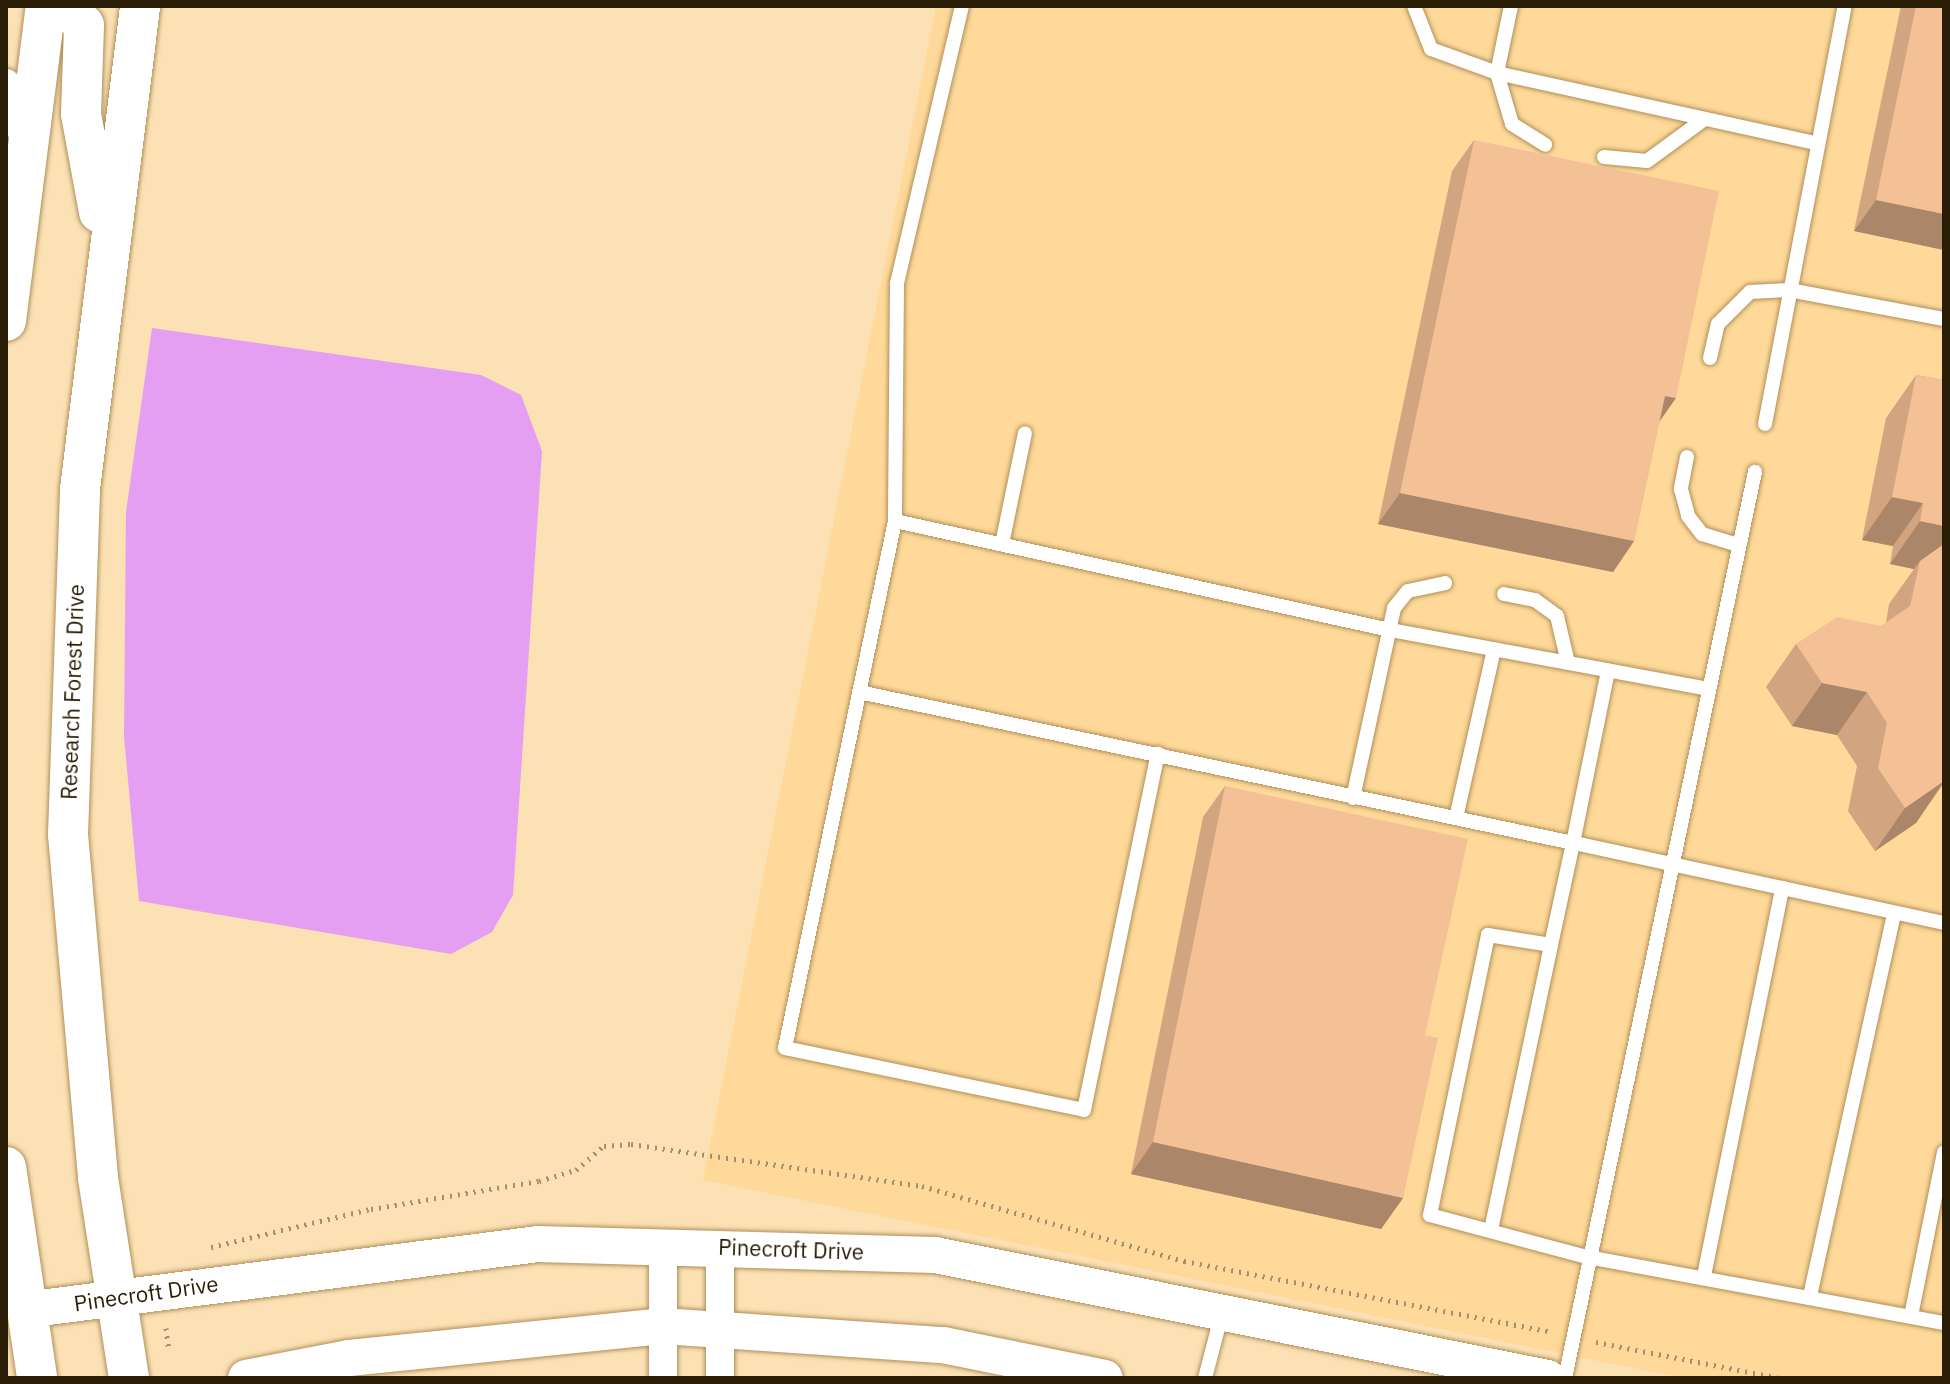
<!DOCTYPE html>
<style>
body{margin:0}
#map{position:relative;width:1950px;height:1384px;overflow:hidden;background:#fce1b5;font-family:"IBM Plex Sans",sans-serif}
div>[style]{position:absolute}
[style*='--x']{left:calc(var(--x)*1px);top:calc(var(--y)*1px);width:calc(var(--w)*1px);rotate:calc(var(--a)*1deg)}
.built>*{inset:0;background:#fed999}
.water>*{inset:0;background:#e49ef2}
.path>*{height:5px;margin-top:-2.5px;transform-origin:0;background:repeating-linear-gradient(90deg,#a5906d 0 2px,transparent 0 8px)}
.roads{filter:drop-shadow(0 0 2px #af905a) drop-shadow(0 0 2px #af905a)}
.service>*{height:14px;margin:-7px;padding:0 7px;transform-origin:7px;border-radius:7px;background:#fff}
.minor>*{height:28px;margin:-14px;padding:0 14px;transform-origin:14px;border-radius:14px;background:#fff}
.tertiary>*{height:36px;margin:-18px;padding:0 18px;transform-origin:18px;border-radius:18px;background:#fff}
.secondary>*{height:40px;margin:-20px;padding:0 20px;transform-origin:20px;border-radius:20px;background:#fff}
.wall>*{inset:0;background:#d2a580}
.shaded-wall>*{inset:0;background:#ab8668}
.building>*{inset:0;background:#f4c095}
span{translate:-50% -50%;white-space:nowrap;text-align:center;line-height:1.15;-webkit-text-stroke:7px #fff;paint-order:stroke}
.street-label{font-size:22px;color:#291d06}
.frame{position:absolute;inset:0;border:8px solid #291d06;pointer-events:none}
</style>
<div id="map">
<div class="built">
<i style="clip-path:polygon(936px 6px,1944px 6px,1944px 1378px,1683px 1378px,703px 1180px)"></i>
</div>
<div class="water">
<i style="clip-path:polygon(152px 328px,481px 375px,521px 395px,542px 451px,513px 895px,492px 932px,451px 954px,139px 901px,124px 736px,126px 512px)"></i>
</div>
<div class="path">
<i style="--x:211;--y:1247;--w:164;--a:-13.4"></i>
<i style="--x:371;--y:1209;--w:170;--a:-9.5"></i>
<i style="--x:539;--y:1181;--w:39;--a:-17"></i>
<i style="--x:576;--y:1170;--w:37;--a:-41"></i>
<i style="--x:604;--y:1146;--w:27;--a:-4"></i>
<i style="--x:631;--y:1144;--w:294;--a:8.2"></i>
<i style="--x:922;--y:1186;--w:273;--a:16"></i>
<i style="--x:1184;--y:1261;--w:374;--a:10.9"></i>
<i style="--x:166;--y:1328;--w:23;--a:83"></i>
<i style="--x:1596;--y:1342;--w:187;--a:11.1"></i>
</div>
<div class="roads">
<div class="service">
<i style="--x:962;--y:6;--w:285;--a:103.2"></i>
<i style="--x:897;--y:283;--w:238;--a:90.5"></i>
<i style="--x:895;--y:521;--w:538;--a:101.79"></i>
<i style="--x:785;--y:1048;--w:305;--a:11.7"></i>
<i style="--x:1084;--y:1110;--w:364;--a:-78.3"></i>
<i style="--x:1414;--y:6;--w:46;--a:68.4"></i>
<i style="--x:1431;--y:49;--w:70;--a:20"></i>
<i style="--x:1497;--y:73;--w:327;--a:12.4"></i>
<i style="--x:1511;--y:6;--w:68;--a:101.8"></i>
<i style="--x:1497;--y:73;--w:53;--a:73.6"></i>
<i style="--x:1512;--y:124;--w:39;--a:32"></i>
<i style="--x:1604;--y:157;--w:43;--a:5.3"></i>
<i style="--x:1647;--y:161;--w:69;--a:-36.2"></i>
<i style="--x:1710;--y:358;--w:35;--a:-77"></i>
<i style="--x:1718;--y:324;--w:45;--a:-45"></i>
<i style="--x:1750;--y:292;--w:39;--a:-3"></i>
<i style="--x:1789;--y:290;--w:158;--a:10.6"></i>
<i style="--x:1765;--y:424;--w:426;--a:-79.2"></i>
<i style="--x:1687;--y:457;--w:33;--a:101"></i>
<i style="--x:1681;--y:489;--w:28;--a:75"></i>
<i style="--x:1688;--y:516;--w:23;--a:52"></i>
<i style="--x:1702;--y:534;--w:39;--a:17"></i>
<i style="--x:895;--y:521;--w:507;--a:12.42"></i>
<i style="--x:1390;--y:630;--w:322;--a:10.5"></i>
<i style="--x:1002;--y:544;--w:113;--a:-78.3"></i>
<i style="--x:1504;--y:594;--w:32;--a:11"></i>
<i style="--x:1535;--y:600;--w:27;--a:36"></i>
<i style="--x:1557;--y:616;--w:48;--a:76.8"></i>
<i style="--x:859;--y:692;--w:730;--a:11.94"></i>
<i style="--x:1573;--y:843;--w:176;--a:-78.5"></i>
<i style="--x:1353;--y:798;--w:194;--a:-77.8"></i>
<i style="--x:1394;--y:608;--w:22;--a:-51"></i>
<i style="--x:1408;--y:591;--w:38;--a:-12"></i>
<i style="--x:1456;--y:818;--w:173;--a:-77.3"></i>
<i style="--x:1944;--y:923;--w:380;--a:-167.8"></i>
<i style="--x:1573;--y:843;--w:104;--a:102.2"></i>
<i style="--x:1551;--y:945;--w:64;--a:-171"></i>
<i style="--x:1488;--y:935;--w:286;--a:101.7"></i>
<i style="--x:1430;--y:1215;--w:163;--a:15"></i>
<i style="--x:1587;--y:1257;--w:363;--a:10.5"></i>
<i style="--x:1491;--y:1230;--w:291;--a:-78.1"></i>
<i style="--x:1704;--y:1276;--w:396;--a:-78.6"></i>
<i style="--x:1810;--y:1296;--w:392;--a:-77.6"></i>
<i style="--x:1911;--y:1316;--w:167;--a:-78.6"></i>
<i style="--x:1205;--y:1378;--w:67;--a:-75.3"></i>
<i style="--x:1565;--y:1378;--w:926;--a:-78.16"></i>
</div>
<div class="minor">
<i style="--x:6;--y:83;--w:59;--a:72.2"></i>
<i style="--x:663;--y:1244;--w:134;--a:90"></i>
<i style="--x:720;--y:1247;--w:131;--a:90"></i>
</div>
<div class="tertiary">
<i style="--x:25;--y:1310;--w:517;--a:-7.33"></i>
<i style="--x:538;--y:1244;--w:397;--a:1.6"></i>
<i style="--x:935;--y:1255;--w:625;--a:11.35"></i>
<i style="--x:246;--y:1378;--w:105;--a:-11"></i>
<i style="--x:349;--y:1358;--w:315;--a:-5.8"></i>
<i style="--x:662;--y:1326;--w:282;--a:3.9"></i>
<i style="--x:943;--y:1345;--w:165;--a:11.5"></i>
</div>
<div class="secondary">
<i style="--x:66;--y:6;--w:26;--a:47"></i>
<i style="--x:84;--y:25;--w:89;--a:91.9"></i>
<i style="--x:81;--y:114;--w:100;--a:79.6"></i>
<i style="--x:6;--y:321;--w:318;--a:-82.8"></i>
<i style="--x:6;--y:1167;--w:213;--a:81.6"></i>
<i style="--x:129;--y:1378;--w:203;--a:-98.8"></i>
<i style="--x:98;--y:1177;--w:343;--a:-95"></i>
<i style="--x:68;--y:835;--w:346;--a:-88"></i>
<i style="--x:80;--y:489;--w:487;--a:-82.9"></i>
</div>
</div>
<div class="wall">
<i style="clip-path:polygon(1901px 6px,1944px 6px,1944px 250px,1854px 231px)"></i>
<i style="clip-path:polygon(1474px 140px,1676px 398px,1659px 422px,1634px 541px,1613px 572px,1378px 524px,1452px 171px)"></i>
<i style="clip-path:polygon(1916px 375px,1944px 380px,1944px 783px,1916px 823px,1875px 851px,1848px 811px,1857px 766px,1837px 735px,1792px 726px,1766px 687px,1796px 644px,1881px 626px,1886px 623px,1889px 604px,1914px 569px,1890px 564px,1893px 546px,1862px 540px,1886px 418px)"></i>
<i style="clip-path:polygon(1225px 786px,1425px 1035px,1403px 1198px,1381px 1229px,1131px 1174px,1203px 817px)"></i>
</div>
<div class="shaded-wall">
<i style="clip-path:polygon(1876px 200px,1944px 214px,1944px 250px,1854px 231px)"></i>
<i style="clip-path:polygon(1665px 396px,1676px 398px,1654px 429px)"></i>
<i style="clip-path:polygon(1400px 493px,1634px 541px,1613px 572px,1378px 524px)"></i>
<i style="clip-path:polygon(1892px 497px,1923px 503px,1893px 546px,1862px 540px)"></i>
<i style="clip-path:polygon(1920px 521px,1944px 526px,1944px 542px,1924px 571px,1920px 561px,1914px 569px,1890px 564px)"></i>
<i style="clip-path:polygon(1822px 683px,1867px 692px,1837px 735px,1792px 726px)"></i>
<i style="clip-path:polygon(1944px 781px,1916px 823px,1875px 851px,1905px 808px)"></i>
<i style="clip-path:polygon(1153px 1142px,1403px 1198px,1381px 1229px,1131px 1174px)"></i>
</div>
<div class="building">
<i style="clip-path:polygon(1916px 6px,1944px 6px,1944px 214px,1876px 200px)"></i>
<i style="clip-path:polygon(1474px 140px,1719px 191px,1676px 398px,1665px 396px,1634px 541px,1400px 493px)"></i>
<i style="clip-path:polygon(1916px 375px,1944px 380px,1944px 526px,1920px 521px,1923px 503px,1892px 497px)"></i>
<i style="clip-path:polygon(1944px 544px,1944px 781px,1905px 808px,1878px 768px,1887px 723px,1867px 692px,1822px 683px,1796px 644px,1837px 617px,1881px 626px,1910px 606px,1920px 561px)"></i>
<i style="clip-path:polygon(1225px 786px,1468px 839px,1425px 1035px,1438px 1038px,1403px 1198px,1153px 1142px)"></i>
</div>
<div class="street-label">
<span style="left:72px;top:692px;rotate:-88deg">Research Forest Drive</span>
<span style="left:791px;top:1249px;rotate:2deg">Pinecroft Drive</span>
<span style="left:146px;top:1293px;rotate:-8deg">Pinecroft Drive</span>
</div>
<div class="frame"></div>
</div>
